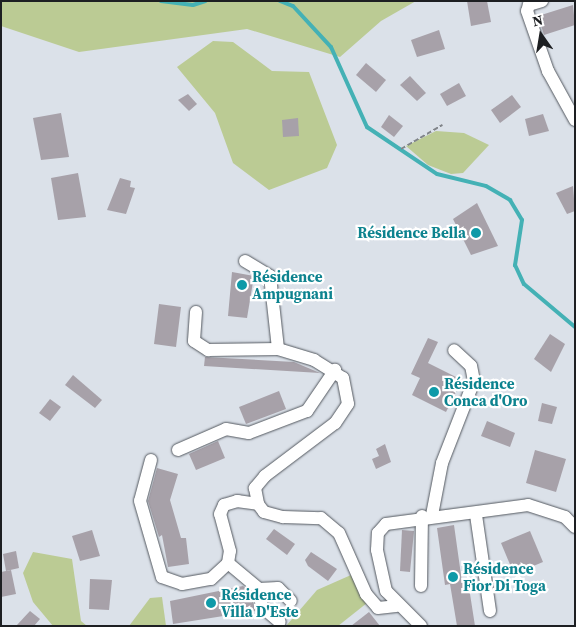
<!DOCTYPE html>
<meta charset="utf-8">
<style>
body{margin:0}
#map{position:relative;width:576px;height:627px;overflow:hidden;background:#dbe1e9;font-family:"Source Serif 4",serif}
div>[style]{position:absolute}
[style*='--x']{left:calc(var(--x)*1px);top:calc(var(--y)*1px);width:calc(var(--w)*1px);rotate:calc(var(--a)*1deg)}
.green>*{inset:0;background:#bbcb94}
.stream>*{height:4px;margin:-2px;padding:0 2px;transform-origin:2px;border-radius:2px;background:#44b1b5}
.building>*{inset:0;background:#a7a1a9}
.path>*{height:2px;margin-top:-1px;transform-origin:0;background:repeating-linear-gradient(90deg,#808489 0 5px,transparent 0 7.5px)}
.roads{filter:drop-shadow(0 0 1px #53585f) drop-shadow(0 0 1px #53585f)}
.minor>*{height:12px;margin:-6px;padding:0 6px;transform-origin:6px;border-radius:6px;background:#fff}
.dots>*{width:14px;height:14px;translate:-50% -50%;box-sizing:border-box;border:2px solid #fff;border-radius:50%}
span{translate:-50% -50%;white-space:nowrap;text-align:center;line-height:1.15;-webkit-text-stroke:4.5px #fff;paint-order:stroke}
.culture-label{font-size:15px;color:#0d838f;font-weight:700}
.right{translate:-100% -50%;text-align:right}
.left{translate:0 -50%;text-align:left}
.frame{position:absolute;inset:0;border:2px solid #1d1f22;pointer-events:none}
.north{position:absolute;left:516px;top:10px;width:50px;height:50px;-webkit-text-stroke:4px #fff;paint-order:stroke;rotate:347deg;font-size:14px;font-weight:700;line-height:20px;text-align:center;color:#1d1f22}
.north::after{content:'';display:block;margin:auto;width:18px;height:22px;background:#1d1f22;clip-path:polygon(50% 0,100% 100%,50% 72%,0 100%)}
</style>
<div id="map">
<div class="green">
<i style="clip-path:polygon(1px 1px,416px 1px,381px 21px,340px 57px,247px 29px,79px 52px,1px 26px)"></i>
<i style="clip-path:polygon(213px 41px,233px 42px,272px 71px,309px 72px,337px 145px,327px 168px,269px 190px,233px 163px,215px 113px,177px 67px)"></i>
<i style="clip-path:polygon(436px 131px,464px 133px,489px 145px,463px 173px,451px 174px,428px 165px,406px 146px)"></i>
<i style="clip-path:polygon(33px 552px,72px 559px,81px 621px,87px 626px,53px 626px,33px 602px,23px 573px)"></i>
<i style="clip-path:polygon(351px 575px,367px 603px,338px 626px,286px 626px,317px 590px)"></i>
<i style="clip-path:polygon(162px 597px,166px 626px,129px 626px,150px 598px)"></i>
</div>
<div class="stream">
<i style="--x:161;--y:1;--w:32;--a:7"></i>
<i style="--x:193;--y:5;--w:13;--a:-18"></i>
<i style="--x:280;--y:1;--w:14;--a:21"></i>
<i style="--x:293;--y:6;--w:56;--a:47.2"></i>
<i style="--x:331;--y:47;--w:88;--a:65.8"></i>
<i style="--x:367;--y:127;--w:84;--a:33.9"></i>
<i style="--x:437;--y:174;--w:50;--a:13.8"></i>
<i style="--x:486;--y:186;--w:28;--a:30"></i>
<i style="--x:510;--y:200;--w:23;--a:59"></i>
<i style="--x:522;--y:220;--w:46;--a:98.8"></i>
<i style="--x:515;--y:265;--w:21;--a:65"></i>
<i style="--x:524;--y:284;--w:67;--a:40.1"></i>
</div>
<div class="building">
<i style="clip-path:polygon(467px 1px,487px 1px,491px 22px,471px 26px)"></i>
<i style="clip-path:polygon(573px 5px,575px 25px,544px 35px,538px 16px)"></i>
<i style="clip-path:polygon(439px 30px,445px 49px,417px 57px,411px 40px)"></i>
<i style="clip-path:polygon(366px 63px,386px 80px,376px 92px,356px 75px)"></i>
<i style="clip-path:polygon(410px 76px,426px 93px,417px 101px,400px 85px)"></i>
<i style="clip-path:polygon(459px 83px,466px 96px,447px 106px,440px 94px)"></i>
<i style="clip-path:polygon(188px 94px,197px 104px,189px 111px,178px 100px)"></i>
<i style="clip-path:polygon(512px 95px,521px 107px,500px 123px,491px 110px)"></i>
<i style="clip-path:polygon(61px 113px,69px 157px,41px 160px,33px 118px)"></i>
<i style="clip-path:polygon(543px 114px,549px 131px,529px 136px,525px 119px)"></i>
<i style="clip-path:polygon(389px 115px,403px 126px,394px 137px,381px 127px)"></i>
<i style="clip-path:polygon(298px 118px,299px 136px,283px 137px,282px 120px)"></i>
<i style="clip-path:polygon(78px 173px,86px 217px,58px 220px,51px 178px)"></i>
<i style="clip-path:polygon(120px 178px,131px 181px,130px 187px,135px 188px,126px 214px,107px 210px)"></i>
<i style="clip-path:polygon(573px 186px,575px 211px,567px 214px,556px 193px)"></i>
<i style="clip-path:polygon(477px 203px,498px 246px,471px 255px,453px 219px)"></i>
<i style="clip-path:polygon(232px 272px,254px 276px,247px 318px,228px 316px)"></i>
<i style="clip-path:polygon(159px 304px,181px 307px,176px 347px,154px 344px)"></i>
<i style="clip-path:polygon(550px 334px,565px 344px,551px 372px,534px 359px)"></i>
<i style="clip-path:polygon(428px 338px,438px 342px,428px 363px,462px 380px,446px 412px,412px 395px,420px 378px,411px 374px)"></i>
<i style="clip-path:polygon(205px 357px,294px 362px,320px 373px,204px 366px)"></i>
<i style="clip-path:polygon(73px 375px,102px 400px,95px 408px,65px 385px)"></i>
<i style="clip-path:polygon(279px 391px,286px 409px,246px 424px,239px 407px)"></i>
<i style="clip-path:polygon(50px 399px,61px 407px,50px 421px,39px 413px)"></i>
<i style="clip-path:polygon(542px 403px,557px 407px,552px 424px,538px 421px)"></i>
<i style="clip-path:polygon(487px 421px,515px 433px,510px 447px,481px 436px)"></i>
<i style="clip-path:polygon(218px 441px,225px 458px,196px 470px,189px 454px)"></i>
<i style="clip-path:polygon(385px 444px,391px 462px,376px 469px,372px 459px,379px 456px,376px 449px)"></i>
<i style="clip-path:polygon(535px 450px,566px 459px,556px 492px,526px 483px)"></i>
<i style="clip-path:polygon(157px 468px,178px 474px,170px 500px,181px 538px,186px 538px,189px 564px,168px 567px,162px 535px,159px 537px,148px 501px)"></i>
<i style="clip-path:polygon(454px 525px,462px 582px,468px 581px,475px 626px,457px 626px,450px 584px,445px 585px,437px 528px)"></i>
<i style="clip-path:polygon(274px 529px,295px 544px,287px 555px,266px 539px)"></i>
<i style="clip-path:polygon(92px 530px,100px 556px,80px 561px,72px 536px)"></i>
<i style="clip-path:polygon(402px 530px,414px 531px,410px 572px,400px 571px)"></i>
<i style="clip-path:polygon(530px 531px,543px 562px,514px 574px,501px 543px)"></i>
<i style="clip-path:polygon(16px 551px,19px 568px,6px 571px,3px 554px)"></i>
<i style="clip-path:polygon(311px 552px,337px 569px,328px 581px,308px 566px,305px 560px)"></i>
<i style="clip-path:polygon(11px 570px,16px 594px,1px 597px,1px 572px)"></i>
<i style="clip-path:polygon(90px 579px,112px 580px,109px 610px,89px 609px)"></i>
<i style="clip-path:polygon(243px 586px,251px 593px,255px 611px,173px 624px,170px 601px)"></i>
<i style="clip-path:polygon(30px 611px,40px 619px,34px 626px,16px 626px)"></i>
<i style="clip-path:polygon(369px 612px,380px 626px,351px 626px)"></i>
</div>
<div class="path">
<i style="--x:401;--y:149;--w:48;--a:-30.3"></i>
</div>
<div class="roads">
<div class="minor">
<i style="--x:542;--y:1;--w:14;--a:163"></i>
<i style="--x:529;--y:5;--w:6;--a:108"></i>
<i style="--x:527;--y:11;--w:64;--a:70.7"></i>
<i style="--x:548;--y:71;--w:56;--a:61.1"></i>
<i style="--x:245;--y:261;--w:29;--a:31"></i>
<i style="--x:270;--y:276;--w:73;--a:83.7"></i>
<i style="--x:196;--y:312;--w:29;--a:94"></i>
<i style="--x:194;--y:341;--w:17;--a:33"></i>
<i style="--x:208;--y:350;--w:70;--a:-0.8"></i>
<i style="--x:278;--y:349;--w:38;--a:17"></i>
<i style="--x:314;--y:360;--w:34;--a:32"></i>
<i style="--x:343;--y:378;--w:26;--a:79"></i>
<i style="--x:348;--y:404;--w:23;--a:124"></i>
<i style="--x:335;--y:423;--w:88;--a:142.9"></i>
<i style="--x:265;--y:476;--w:16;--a:130"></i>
<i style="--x:255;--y:488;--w:16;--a:79"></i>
<i style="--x:258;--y:504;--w:10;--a:53"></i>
<i style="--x:264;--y:512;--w:20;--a:15"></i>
<i style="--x:283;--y:517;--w:38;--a:2"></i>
<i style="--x:321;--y:518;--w:23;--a:40"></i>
<i style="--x:339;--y:533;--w:67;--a:66.1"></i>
<i style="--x:366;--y:594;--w:18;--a:49"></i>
<i style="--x:378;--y:608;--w:18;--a:-6"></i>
<i style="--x:178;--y:450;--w:52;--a:-23.6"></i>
<i style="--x:226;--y:429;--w:23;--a:10"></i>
<i style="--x:249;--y:433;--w:62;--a:-20.8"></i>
<i style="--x:307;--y:411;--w:50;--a:-55.7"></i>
<i style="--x:151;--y:460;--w:42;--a:105"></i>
<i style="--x:140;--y:501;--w:79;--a:73.9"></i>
<i style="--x:162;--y:577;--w:21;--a:19"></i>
<i style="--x:182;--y:584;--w:29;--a:-10"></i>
<i style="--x:211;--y:579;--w:23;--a:-43"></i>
<i style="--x:432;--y:515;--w:53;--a:-79.1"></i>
<i style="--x:442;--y:463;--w:88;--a:-68.7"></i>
<i style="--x:474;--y:381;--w:15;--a:-101"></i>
<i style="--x:471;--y:366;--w:23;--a:-137"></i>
<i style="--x:476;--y:515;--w:97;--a:81.7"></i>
<i style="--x:228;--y:563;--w:12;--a:-81"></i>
<i style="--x:230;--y:551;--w:38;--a:-105"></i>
<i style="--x:220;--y:514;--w:10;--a:-66"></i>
<i style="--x:224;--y:505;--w:14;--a:-17"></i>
<i style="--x:237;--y:501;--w:21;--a:8"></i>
<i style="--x:228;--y:563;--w:40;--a:40"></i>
<i style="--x:259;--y:589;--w:18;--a:81"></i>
<i style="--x:262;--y:607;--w:23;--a:40"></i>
<i style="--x:421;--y:586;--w:70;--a:-89.2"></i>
<i style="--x:259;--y:589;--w:19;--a:-3"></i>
<i style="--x:278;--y:588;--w:18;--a:45"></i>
<i style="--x:421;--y:626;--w:49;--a:-135"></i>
<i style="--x:386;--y:591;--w:42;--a:-102.4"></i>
<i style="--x:377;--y:550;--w:17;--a:-87"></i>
<i style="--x:378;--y:533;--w:12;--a:-48"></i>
<i style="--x:386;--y:524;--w:143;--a:-7.6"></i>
<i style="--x:528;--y:505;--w:39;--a:18"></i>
<i style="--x:565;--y:517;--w:14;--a:45"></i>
</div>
</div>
<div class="dots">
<i style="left:476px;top:233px;background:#0f9aa8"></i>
<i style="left:242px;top:285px;background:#0f9aa8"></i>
<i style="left:434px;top:392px;background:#0f9aa8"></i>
<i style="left:453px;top:577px;background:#0f9aa8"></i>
<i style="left:211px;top:603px;background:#0f9aa8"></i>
</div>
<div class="culture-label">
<span class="right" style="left:466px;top:233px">Résidence Bella</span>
<span class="left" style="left:252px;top:285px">Résidence<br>Ampugnani</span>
<span class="left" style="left:444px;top:392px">Résidence<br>Conca d'Oro</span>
<span class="left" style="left:463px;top:577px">Résidence<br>Fior Di Toga</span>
<span class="left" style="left:221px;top:603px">Résidence<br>Villa D'Este</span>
</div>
<div class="frame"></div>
<div class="north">N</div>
</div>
